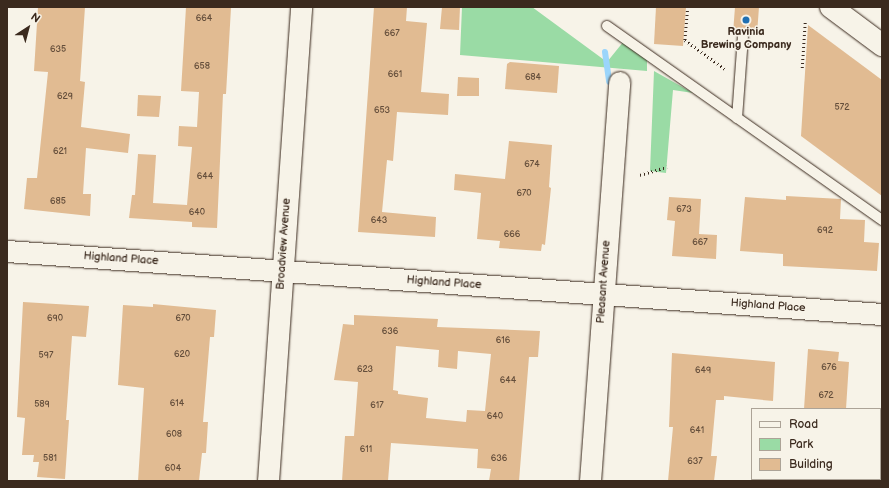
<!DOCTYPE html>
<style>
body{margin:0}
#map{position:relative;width:889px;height:488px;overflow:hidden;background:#f7f3e8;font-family:"Balsamiq Sans",sans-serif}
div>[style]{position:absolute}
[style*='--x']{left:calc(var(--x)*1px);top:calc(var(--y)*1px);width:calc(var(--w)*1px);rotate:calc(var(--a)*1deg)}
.green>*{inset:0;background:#9adba5}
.stream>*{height:6px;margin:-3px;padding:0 3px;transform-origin:3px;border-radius:3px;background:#9bd5fb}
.building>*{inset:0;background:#e1bb92}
.path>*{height:2.5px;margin-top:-1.25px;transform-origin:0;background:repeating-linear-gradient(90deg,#3b2a1e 0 1px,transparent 0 4px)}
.roads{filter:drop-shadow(0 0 1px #3b2a1e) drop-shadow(0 0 1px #3b2a1e)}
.lane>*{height:10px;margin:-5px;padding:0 5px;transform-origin:5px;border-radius:5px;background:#f7f3e8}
.street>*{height:21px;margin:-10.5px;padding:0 10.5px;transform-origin:10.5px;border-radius:10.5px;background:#f7f3e8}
.secondary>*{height:22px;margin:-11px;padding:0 11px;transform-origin:11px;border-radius:11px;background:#f7f3e8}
.dots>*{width:11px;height:11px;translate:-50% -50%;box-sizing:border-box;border:2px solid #f7f3e8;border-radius:50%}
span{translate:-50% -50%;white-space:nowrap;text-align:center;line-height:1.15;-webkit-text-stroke:3px #f7f3e8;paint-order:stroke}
.number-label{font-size:9px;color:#644e3b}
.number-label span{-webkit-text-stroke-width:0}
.poi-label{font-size:11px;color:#3b2a1e;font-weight:700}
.street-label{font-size:11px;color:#3b2a1e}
.frame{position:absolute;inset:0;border:8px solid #3b2a1e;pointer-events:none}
.legend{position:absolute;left:751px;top:408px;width:130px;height:72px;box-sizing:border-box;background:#f7f3e8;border:1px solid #aca397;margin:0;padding:5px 7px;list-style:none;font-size:12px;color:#3b2a1e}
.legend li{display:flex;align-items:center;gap:8px;height:20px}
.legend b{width:20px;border:1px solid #aca397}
.north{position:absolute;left:8px;top:8px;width:40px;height:40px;-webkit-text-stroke:3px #f7f3e8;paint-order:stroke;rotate:36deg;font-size:11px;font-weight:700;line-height:16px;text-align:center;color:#3b2a1e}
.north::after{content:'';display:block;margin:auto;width:14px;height:18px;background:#3b2a1e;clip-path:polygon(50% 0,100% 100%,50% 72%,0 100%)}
</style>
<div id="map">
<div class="green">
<i style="clip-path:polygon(462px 7px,532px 7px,607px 62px,624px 41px,647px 60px,647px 71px,460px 55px)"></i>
<i style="clip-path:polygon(654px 71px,693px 93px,673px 90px,666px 173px,650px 171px)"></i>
</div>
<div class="stream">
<i style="--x:605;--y:52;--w:30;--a:82"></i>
</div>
<div class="building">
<i style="clip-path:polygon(38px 7px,85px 7px,80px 81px,85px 82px,81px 127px,130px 134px,128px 153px,86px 148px,83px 194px,91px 194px,90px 216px,24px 209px,27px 178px,37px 178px,48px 72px,34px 71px)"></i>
<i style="clip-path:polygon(186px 7px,231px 8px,226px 94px,223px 94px,217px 228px,192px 227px,192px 222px,129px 218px,132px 195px,135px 195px,138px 154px,156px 155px,153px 203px,187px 205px,192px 147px,178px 146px,179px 126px,197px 127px,199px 92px,181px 91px)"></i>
<i style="clip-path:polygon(374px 7px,407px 7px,406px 21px,427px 23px,421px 92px,449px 94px,448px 115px,397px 112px,393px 161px,387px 160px,382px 212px,436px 217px,435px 237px,358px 232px)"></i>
<i style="clip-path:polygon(442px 7px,460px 7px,459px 30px,440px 29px)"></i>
<i style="clip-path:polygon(656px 7px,686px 7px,683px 46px,654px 44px)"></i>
<i style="clip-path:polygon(735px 7px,759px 7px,757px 34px,743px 31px,733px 33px)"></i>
<i style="clip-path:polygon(808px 25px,882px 80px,882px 196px,801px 136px)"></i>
<i style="clip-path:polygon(510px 62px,559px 66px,557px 93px,505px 89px,507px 64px)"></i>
<i style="clip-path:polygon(458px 77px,479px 78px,479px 96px,457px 96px)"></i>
<i style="clip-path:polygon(138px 95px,161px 96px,159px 117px,137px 116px)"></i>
<i style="clip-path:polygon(509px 141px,552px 145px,549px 187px,551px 188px,545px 245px,542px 244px,541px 251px,499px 248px,500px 241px,477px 239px,481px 193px,454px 190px,455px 174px,505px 179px)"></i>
<i style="clip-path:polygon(786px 196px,841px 199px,840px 219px,865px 220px,864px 242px,879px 243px,877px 271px,783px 266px,783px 254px,740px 251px,745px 197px,786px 200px)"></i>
<i style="clip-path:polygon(669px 197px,701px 199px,699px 234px,717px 235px,716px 259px,672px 256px,675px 221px,667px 220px)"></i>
<i style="clip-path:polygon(23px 302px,89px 306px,86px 337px,72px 336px,66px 420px,69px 420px,65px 479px,37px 477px,39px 462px,33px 462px,34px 455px,22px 455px,25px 418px,17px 417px)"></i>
<i style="clip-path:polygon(153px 304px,216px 310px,214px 337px,210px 337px,203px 422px,208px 422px,206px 453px,202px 453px,199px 481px,138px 481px,144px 388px,118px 385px,123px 305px,153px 307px)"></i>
<i style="clip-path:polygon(evenodd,354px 315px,438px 319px,437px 327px,540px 331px,538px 357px,529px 357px,519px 481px,489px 481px,491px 469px,477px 468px,478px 449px,391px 443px,388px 481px,342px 481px,345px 436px,354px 436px,358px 382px,334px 380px,343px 324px,354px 325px,354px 315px,396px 346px,439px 350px,438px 367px,457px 369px,458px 351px,491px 354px,485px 411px,467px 410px,466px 422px,426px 418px,428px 398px,398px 394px,398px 391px,393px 390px,396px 346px)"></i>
<i style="clip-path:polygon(808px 349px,839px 352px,838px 361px,849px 362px,846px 409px,804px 409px)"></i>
<i style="clip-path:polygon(672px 353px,775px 362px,773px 401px,724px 396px,724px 400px,716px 400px,711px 456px,717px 456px,714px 481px,668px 481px,673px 427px,669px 427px)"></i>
</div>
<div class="path">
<i style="--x:688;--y:7;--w:33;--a:95"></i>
<i style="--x:685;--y:40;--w:49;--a:35.9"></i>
<i style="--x:725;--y:7;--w:7;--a:0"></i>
<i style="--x:802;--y:68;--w:47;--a:-86.3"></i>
<i style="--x:640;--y:175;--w:28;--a:-17"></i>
</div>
<div class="roads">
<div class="lane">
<i style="--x:607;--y:26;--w:337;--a:35.2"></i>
<i style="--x:737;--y:118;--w:81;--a:-85.8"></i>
</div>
<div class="street">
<i style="--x:7;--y:251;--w:877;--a:4.12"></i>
<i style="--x:268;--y:481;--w:475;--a:-86"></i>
<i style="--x:590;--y:481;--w:400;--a:-85.8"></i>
</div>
<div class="secondary">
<i style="--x:831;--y:7;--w:64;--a:36.7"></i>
</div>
</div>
<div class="dots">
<i style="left:746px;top:20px;background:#1f6fb2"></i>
</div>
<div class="number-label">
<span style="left:204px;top:19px">664</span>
<span style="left:392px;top:34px">667</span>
<span style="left:58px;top:50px">635</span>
<span style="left:202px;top:67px">658</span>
<span style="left:395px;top:75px">661</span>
<span style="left:533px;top:78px">684</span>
<span style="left:65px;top:97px">629</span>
<span style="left:842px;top:108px">572</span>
<span style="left:382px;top:111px">653</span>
<span style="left:60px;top:152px">621</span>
<span style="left:532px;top:165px">674</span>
<span style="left:205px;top:177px">644</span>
<span style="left:524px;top:194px">670</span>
<span style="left:58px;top:202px">685</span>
<span style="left:684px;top:210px">673</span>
<span style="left:197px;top:213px">640</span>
<span style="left:379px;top:221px">643</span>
<span style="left:825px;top:231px">692</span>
<span style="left:512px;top:235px">666</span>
<span style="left:700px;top:243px">667</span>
<span style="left:55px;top:319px">690</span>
<span style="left:183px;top:319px">670</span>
<span style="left:390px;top:332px">636</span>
<span style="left:503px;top:341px">616</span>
<span style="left:182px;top:355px">620</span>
<span style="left:46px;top:356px">597</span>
<span style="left:829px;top:368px">676</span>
<span style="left:365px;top:370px">623</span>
<span style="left:703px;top:371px">649</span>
<span style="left:508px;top:381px">644</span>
<span style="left:826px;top:396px">672</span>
<span style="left:177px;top:404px">614</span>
<span style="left:42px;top:405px">589</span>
<span style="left:377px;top:406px">617</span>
<span style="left:495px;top:417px">640</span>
<span style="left:697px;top:431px">641</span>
<span style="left:174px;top:435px">608</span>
<span style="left:366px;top:450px">611</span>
<span style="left:50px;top:459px">581</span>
<span style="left:499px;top:459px">636</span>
<span style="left:695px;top:462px">637</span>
<span style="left:173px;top:469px">604</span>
</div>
<div class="poi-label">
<span style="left:746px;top:39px">Ravinia<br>Brewing Company</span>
</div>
<div class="street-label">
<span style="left:284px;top:244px;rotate:-86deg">Broadview Avenue</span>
<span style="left:121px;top:259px;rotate:4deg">Highland Place</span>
<span style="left:604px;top:282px;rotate:-86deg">Pleasant Avenue</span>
<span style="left:444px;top:283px;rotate:4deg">Highland Place</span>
<span style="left:768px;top:306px;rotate:4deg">Highland Place</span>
</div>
<div class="frame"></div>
<ul class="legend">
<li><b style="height:5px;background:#f7f3e8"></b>Road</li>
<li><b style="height:11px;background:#9adba5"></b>Park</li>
<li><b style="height:11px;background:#e1bb92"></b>Building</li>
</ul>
<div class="north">N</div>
</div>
